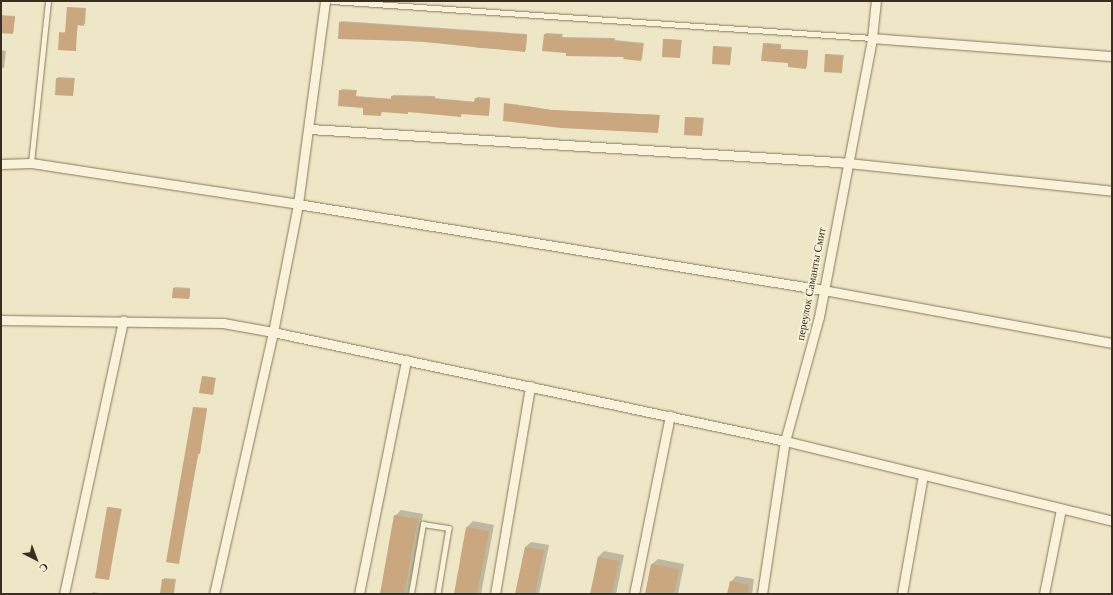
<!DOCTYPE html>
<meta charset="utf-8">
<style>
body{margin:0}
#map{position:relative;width:1113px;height:595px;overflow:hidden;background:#ede6c7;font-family:"Times New Roman",serif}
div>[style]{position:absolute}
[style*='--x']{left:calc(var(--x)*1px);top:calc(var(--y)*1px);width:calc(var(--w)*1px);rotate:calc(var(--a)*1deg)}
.shadow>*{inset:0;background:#0003}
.building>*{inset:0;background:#caa77e}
.roads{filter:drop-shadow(0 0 1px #88795c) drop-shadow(0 0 1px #88795c)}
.lane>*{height:4.5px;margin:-2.25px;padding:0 2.25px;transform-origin:2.25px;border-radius:2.25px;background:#f8f3da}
.street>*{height:9px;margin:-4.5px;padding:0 4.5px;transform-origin:4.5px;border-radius:4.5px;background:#f8f3da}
span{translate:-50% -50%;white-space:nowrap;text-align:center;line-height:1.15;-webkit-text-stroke:4px #f5f0d6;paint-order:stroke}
.street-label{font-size:11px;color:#392f20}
.frame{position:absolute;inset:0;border:2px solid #392f20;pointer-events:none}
.north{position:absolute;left:16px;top:539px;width:40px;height:40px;-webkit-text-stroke:3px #f5f0d6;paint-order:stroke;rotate:138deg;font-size:11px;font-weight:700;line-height:16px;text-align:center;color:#392f20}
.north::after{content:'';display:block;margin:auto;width:14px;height:18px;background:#392f20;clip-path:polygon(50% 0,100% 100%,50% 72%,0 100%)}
</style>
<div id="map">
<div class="shadow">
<i style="clip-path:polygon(69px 7px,86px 8px,85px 24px,78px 24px,75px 50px,60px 33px,66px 32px)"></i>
<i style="clip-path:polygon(1px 15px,15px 16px,13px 33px,1px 32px)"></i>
<i style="clip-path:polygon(341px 21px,527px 34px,526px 50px,479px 48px,449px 43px,339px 38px)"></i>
<i style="clip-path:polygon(546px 33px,563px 34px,562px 37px,615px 38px,615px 40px,644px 43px,642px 59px,567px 52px,545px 34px)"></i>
<i style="clip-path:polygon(665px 39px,682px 40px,680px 57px,664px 40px)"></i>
<i style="clip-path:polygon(765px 43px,781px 44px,781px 49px,808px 50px,807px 67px,789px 62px)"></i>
<i style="clip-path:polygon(715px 46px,732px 47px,730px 64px,714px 47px)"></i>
<i style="clip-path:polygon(1px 50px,6px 51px,4px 68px,1px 68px)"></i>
<i style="clip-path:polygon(827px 54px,844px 55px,841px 72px,826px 55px)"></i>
<i style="clip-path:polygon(58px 77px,75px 78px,73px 95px,56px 94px)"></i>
<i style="clip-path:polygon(341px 89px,357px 90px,356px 96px,392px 99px,393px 95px,435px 96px,435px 98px,476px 102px,477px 97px,490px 98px,489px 114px,462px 113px,461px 116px,409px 111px,408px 113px,382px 111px,381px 115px,365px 107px)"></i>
<i style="clip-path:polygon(506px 103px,552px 110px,660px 115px,658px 131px)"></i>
<i style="clip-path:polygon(687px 117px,704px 118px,702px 135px,686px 118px)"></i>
<i style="clip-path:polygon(175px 287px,190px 288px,190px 297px,174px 288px)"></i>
<i style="clip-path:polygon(204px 376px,216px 378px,213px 394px,203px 377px)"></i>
<i style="clip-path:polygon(195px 407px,207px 408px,178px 563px,194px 408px)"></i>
<i style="clip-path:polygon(109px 507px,122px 509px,108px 579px,108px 508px)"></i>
<i style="clip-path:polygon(401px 510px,423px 514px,408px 594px,381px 594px,395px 516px)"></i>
<i style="clip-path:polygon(473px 521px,494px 525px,481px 594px,455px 594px,467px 527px)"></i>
<i style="clip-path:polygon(531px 542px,549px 545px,539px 594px,516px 594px,525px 547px)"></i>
<i style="clip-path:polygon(604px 551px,624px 555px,616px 594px,591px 594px,598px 557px)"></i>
<i style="clip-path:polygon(658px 559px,684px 564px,678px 594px,646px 594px,652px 564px)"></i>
<i style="clip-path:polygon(736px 576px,754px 579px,752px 594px,728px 594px,731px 582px)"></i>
<i style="clip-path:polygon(164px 578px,176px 579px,174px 594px,161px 594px)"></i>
<i style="clip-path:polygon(93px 592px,106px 594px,92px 594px)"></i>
</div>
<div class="building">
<i style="clip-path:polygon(67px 7px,85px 9px,84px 26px,77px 25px,76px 51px,58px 50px,59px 32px,65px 33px)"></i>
<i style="clip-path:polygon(1px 16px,15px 17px,13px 34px,1px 33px)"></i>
<i style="clip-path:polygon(339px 22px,527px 35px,525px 52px,414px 41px,338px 39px)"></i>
<i style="clip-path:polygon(544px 34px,562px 35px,561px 38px,614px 39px,614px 41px,643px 44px,641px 61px,623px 59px,624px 57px,566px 56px,566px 53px,542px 51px)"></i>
<i style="clip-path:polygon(663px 39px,681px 40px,680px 58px,662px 57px)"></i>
<i style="clip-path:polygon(763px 43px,781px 45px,780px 49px,808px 51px,806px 69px,788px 67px,788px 63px,761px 61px)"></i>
<i style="clip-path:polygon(713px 46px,731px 48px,730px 65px,712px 64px)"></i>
<i style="clip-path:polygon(825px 54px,843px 56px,842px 73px,824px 72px)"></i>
<i style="clip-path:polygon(56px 78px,74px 79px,73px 96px,55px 95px)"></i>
<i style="clip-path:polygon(339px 90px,356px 91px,356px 97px,391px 99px,391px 96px,434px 97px,434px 99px,474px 102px,475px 98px,490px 99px,489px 116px,461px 114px,461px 117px,408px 112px,408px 114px,381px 112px,381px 116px,363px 115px,363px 108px,338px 106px)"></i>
<i style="clip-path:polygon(504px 103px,551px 110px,659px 115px,658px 133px,561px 128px,503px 121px)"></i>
<i style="clip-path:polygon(685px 117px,703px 118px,702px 136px,684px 135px)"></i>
<i style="clip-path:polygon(173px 288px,190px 289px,189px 299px,172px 298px)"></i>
<i style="clip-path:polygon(202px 376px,215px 378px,213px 395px,199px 393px)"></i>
<i style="clip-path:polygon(193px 407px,207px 409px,200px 454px,198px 454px,179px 564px,166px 562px)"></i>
<i style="clip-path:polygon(107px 507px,121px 509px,109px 580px,95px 578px)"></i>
<i style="clip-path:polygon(394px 515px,418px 519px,404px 594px,380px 594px)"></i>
<i style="clip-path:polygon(466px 527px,489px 531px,477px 594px,454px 594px)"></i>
<i style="clip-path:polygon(525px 547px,544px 550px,535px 594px,515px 594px)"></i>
<i style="clip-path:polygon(598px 557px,619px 561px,612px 594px,590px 594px)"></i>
<i style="clip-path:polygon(651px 564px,679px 569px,674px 594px,645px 594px)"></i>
<i style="clip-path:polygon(162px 579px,175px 580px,173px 594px,160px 594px)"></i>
<i style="clip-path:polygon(730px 581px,749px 585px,748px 594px,727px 594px)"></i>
</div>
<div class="roads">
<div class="lane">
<i style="--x:332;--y:1;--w:541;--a:3.92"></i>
<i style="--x:31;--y:163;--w:163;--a:-84"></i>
<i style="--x:411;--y:594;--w:71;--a:-80.3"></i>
<i style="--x:423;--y:524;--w:26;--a:9"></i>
<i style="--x:449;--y:528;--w:67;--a:99.5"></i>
</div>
<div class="street">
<i style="--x:872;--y:38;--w:241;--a:4.3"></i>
<i style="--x:310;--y:129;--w:529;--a:3.58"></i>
<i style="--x:838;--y:162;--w:276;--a:6"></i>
<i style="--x:1;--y:164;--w:30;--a:-2"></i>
<i style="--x:31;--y:163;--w:270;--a:8.7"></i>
<i style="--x:298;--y:204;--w:532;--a:9.3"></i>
<i style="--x:823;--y:290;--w:294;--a:10.4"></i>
<i style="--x:1;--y:320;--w:222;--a:0.8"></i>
<i style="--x:223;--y:323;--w:51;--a:10.2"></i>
<i style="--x:273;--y:332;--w:523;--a:12.02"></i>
<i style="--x:785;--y:441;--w:337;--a:13.7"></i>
<i style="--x:64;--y:594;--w:280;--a:-77.8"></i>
<i style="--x:214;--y:594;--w:269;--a:-77.3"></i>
<i style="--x:273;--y:332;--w:130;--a:-78.9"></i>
<i style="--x:298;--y:204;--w:205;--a:-82.4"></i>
<i style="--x:359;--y:594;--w:239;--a:-78.6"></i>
<i style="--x:495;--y:594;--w:211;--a:-80.4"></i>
<i style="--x:634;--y:594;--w:182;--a:-78.6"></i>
<i style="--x:762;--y:594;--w:155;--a:-81.5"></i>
<i style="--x:785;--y:441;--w:129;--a:-74.7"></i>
<i style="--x:819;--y:317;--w:284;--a:-79.2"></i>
<i style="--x:872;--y:38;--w:37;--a:-84"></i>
<i style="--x:902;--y:594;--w:121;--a:-80"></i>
<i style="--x:1044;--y:594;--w:87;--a:-78.7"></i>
</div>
</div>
<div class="street-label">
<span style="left:811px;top:284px;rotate:-79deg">переулок Саманты Смит</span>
</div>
<div class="frame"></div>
<div class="north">С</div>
</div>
